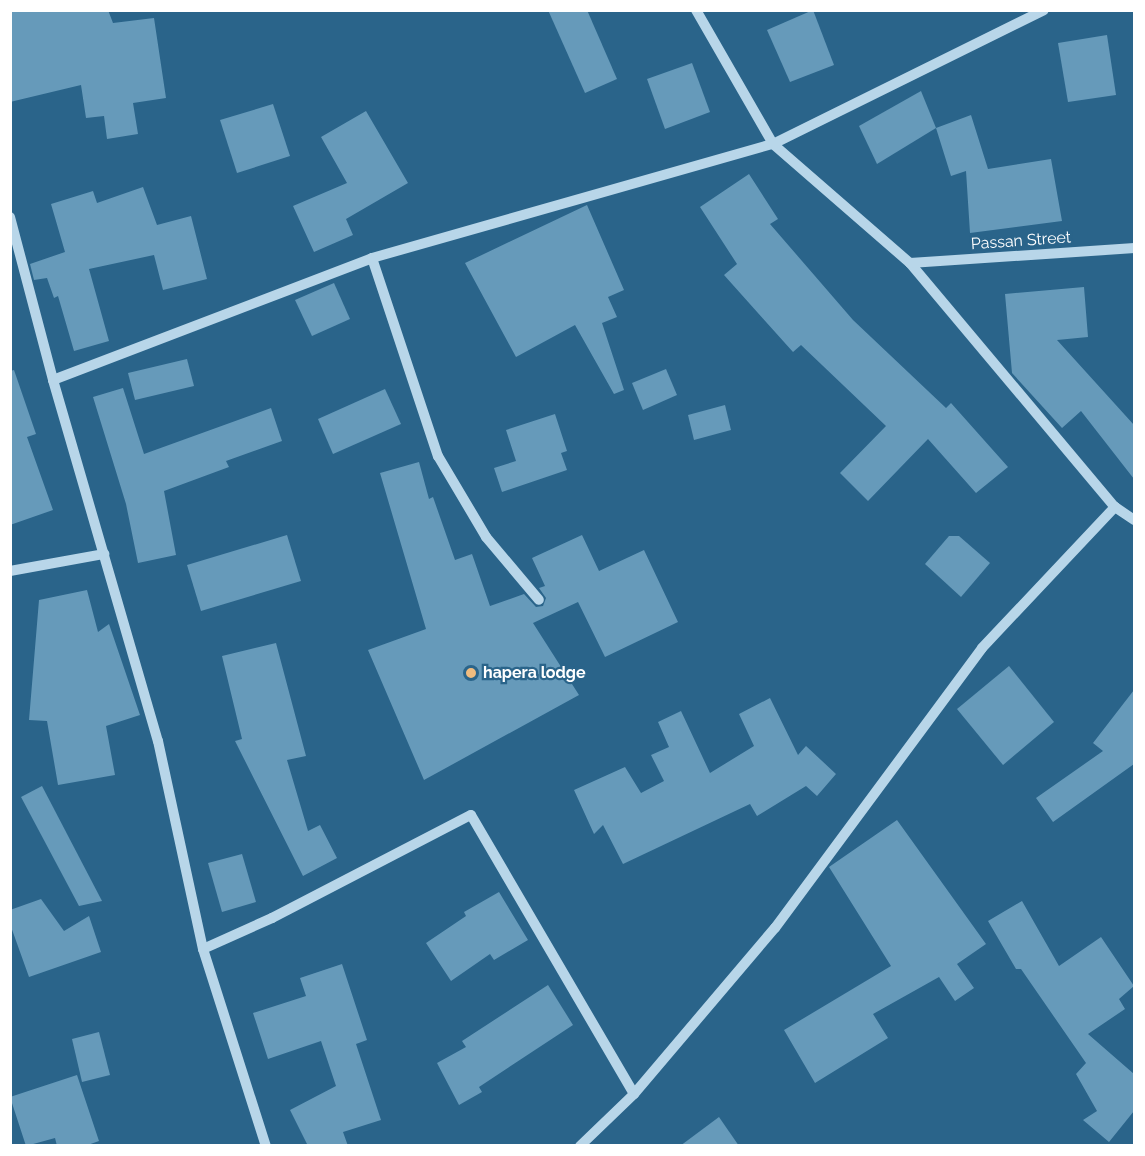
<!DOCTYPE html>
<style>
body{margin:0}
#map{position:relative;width:1145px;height:1156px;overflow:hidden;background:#2a648a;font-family:Raleway,sans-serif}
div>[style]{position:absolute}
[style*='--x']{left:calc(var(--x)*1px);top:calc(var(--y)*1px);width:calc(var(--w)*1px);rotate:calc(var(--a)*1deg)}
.building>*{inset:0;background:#669aba}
.minor>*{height:10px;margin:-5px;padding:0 5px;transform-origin:5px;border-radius:5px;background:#b8d6e9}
.dots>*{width:16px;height:16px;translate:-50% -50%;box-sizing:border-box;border:3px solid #2a648a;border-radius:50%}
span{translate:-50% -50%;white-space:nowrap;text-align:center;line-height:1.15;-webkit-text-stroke:4.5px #2a648a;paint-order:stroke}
.street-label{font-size:16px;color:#fff}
.poi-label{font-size:16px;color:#fff;font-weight:700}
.left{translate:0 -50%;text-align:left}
.frame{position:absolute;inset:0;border:12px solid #fff;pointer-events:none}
</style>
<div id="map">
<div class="building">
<i style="clip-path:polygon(10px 10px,108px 10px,113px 23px,154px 18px,166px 98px,133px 103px,138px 134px,107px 139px,104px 116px,86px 118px,81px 85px,10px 102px)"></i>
<i style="clip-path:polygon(548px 10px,587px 10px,617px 79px,585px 93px)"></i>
<i style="clip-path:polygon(813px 10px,834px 65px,790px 82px,767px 30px)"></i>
<i style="clip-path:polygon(1107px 35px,1116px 95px,1068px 102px,1058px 43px)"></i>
<i style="clip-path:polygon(692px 63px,710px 112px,665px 129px,647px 79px)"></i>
<i style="clip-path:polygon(921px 91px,936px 128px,877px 164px,859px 126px)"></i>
<i style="clip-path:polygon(273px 104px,290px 156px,237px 173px,220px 120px)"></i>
<i style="clip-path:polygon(366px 111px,408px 183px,346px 219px,353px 235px,314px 252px,293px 206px,347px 183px,321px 137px)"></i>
<i style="clip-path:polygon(971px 115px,988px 169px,1051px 159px,1062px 221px,970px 233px,966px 171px,951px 176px,936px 128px)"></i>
<i style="clip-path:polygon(749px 174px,778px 219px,770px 224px,853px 320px,946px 408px,951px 403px,1008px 467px,976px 493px,928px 439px,868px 501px,840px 473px,886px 426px,801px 345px,793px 352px,724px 275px,737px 264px,700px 207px)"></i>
<i style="clip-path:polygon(143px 187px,157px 225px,191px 216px,207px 279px,163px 290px,154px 255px,89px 269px,109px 341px,74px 351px,58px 296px,54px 298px,47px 278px,34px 280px,30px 264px,65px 252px,51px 204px,93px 191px,97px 203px)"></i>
<i style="clip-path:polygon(587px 205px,624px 290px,608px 297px,617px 317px,602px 323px,624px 390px,614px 394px,575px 325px,516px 357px,465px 263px)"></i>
<i style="clip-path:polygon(334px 283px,350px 319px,312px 336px,295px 300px)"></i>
<i style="clip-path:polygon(1084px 287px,1088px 337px,1057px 340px,1134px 425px,1134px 479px,1081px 411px,1062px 428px,1012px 373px,1005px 294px)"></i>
<i style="clip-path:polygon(187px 359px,194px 386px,135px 400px,128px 373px)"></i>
<i style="clip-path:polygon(666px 369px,677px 395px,643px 410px,632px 383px)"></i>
<i style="clip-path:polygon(14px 370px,36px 434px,27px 437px,53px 510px,10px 525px,10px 371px)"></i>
<i style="clip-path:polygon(123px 388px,144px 454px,271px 408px,282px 441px,226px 461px,229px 467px,164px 491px,176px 555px,138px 563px,126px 504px,93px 397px)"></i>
<i style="clip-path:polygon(385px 389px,401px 424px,333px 454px,318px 419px)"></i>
<i style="clip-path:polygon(725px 405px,731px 430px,694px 440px,688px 415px)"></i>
<i style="clip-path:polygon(555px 414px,567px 451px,561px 453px,567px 470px,502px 492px,494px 468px,516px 461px,506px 430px)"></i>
<i style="clip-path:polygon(419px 462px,429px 499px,433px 497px,455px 560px,472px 554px,490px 606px,524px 594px,536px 607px,543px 606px,546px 598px,539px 588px,545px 586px,532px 558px,582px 535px,599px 571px,644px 550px,678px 622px,605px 657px,578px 602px,533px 623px,579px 695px,424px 780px,368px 650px,426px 629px,380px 473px)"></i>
<i style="clip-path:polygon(287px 535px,301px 581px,201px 611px,187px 565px)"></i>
<i style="clip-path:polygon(949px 536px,959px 536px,990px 563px,961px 597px,925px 564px)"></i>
<i style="clip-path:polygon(87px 590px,98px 632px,109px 624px,140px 715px,106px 726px,115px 775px,58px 785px,47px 721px,29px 720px,39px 600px)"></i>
<i style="clip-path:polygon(276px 643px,306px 756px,287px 760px,308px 831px,320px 825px,337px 858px,303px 876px,235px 741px,242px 739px,222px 656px)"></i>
<i style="clip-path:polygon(1009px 666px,1054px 722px,1003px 765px,957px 709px)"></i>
<i style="clip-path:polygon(1134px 690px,1134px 764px,1053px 822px,1036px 798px,1103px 751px,1093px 743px)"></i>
<i style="clip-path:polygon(770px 698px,798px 755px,806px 746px,836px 774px,817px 796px,806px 786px,757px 816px,750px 804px,623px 864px,603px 825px,594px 834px,574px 790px,625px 767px,641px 793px,664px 781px,651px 755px,669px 747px,658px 722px,681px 711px,710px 773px,754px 746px,739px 714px)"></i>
<i style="clip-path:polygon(42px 786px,102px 901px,79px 906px,21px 797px)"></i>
<i style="clip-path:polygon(897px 820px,986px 944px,957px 964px,974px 988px,955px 1001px,939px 977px,873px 1014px,888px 1038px,815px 1083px,784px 1030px,891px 966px,829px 867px)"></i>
<i style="clip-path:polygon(242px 854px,256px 902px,222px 912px,208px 863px)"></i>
<i style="clip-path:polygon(499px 892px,528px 940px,494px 960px,490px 954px,451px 981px,426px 943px,466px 916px,464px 912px)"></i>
<i style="clip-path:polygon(41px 899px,64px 931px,89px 916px,101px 952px,29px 977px,10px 924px,10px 910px)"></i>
<i style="clip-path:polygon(1022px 901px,1059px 966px,1101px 937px,1134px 986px,1119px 999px,1125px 1009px,1088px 1034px,1134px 1074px,1134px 1111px,1109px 1142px,1083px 1120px,1097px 1111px,1076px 1074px,1086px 1063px,1021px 969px,1016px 969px,988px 921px)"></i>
<i style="clip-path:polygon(342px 964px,367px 1040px,356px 1044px,381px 1120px,343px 1132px,348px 1146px,308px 1146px,290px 1110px,336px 1086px,321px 1041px,268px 1059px,253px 1013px,306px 996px,300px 978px)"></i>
<i style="clip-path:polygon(548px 985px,573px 1025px,479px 1087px,482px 1092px,459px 1105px,437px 1063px,466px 1047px,462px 1041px)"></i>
<i style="clip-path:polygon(99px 1032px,110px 1075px,82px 1082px,72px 1039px)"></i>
<i style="clip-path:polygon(77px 1075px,99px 1141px,85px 1146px,57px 1146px,55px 1138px,26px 1146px,10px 1097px)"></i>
<i style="clip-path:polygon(719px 1117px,739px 1146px,680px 1146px)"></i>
</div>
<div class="minor">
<i style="--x:696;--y:10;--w:155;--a:60.1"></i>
<i style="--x:773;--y:144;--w:181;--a:41"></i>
<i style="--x:910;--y:263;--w:319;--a:50"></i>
<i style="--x:1115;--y:507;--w:23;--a:34"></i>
<i style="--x:10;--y:217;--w:169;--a:75.2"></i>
<i style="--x:53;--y:380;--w:376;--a:73.8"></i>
<i style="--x:158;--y:741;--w:213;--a:77.8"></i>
<i style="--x:203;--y:949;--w:207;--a:72.3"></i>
<i style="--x:372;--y:258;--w:209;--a:71.6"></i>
<i style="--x:438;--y:456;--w:94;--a:59.3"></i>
<i style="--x:486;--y:537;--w:82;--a:49.9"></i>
<i style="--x:910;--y:263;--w:225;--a:-3.8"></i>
<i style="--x:53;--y:380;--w:342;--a:-20.9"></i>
<i style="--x:372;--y:258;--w:417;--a:-15.9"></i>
<i style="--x:773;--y:144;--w:302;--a:-26.3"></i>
<i style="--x:10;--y:571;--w:96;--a:-10.3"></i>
<i style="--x:203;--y:949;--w:76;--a:-24.2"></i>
<i style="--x:272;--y:918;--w:224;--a:-27.4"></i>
<i style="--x:471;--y:815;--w:323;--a:59.7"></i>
<i style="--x:580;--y:1146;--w:75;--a:-43.9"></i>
<i style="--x:634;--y:1094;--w:218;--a:-49.7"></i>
<i style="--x:775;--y:928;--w:348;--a:-53.5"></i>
<i style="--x:982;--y:648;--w:194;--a:-46.7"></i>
</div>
<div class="dots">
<i style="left:471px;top:673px;background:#f0bc7f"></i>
</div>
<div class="street-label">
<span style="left:1021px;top:241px;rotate:-4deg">Passan Street</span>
</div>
<div class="poi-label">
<span class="left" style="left:483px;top:673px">hapera lodge</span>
</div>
<div class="frame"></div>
</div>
